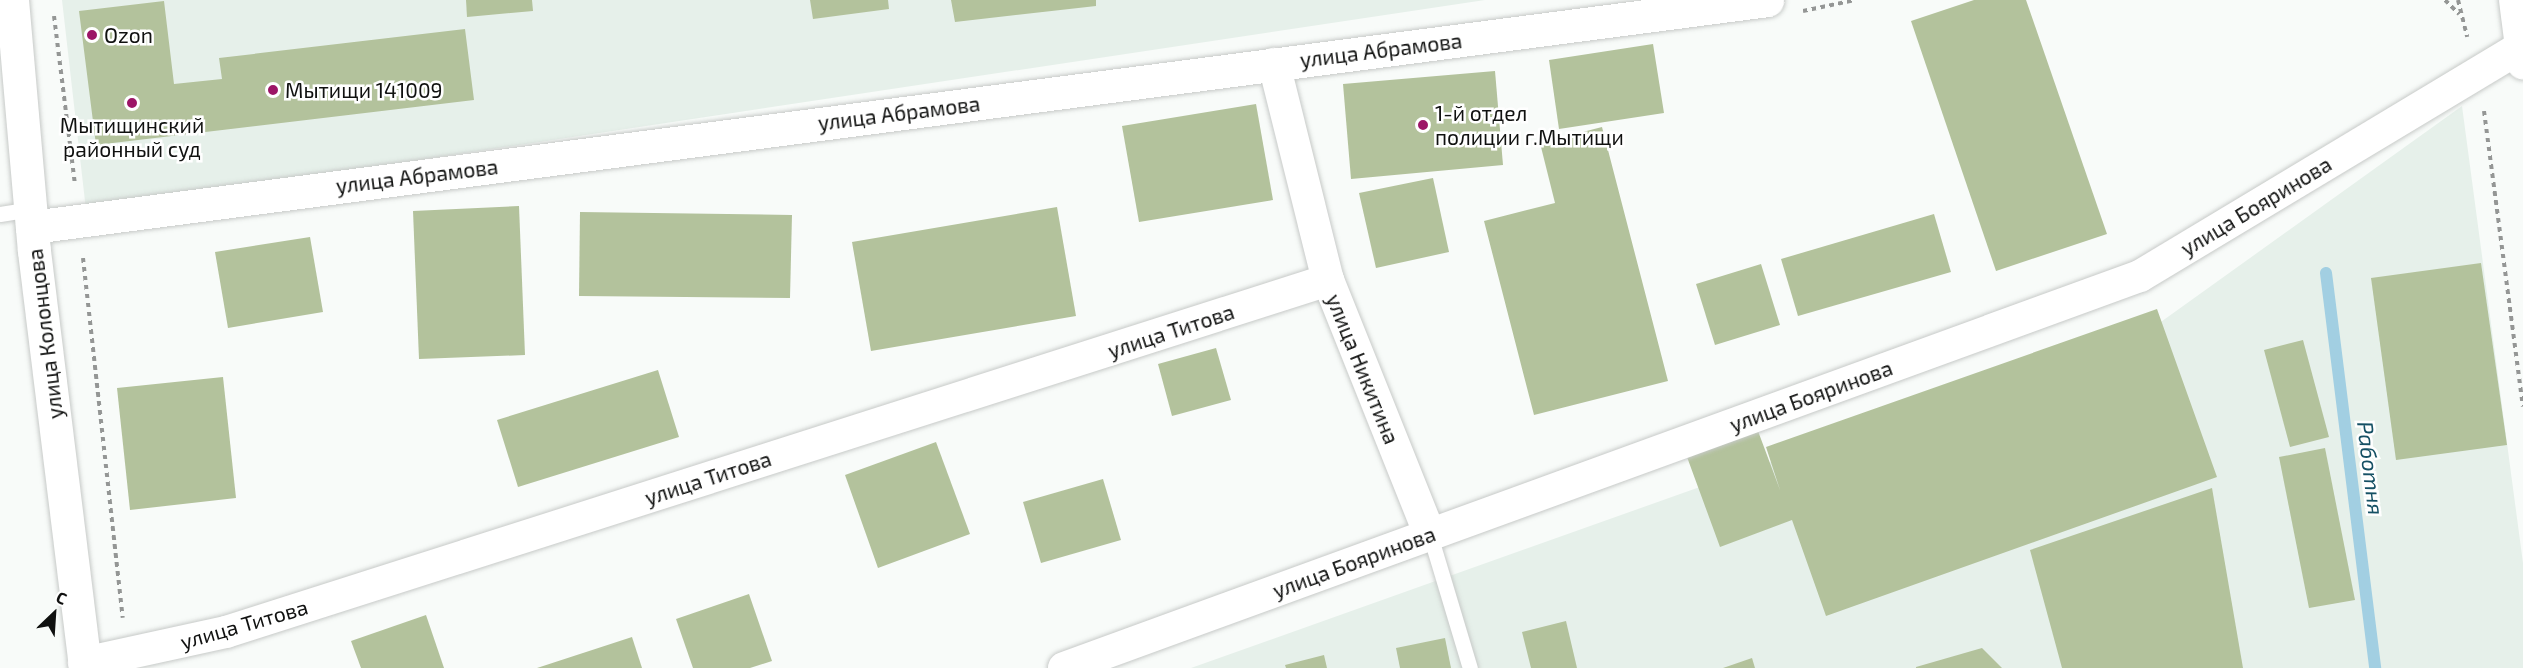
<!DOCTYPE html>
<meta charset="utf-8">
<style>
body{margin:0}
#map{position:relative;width:2523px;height:668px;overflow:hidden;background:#f8fbf9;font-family:"Exo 2",sans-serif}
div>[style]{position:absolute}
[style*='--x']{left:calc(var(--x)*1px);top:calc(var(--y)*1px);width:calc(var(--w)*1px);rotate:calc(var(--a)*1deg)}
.built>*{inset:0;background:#e6f0ea}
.stream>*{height:12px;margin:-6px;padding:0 6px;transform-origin:6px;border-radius:6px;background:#a2cfe2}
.building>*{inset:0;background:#b3c29c}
.path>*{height:4px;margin-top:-2px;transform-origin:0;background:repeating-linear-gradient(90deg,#949695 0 4.5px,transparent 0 9px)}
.roads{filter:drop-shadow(0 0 2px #c7cac8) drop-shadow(0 0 2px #c7cac8)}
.service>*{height:15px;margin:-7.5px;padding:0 7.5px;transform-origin:7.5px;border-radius:7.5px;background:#fff}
.minor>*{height:32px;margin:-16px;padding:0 16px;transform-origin:16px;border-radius:16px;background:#fff}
.tertiary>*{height:33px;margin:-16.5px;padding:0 16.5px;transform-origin:16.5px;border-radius:16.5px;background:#fff}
.dots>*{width:16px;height:16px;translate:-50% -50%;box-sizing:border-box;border:3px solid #fff;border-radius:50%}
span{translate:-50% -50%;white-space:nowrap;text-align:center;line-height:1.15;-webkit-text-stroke:5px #fff;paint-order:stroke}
.poi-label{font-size:21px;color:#101110}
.left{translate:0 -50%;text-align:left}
.street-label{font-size:21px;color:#101110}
.water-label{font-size:22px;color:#155064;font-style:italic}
.north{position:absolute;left:24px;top:584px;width:60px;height:60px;-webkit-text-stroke:4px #fff;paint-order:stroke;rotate:25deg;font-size:16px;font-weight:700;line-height:24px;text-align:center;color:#101110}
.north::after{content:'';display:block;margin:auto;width:21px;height:27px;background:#101110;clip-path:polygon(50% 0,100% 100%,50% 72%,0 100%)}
</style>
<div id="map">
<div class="built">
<i style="clip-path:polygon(62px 0,1485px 0,86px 210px)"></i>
<i style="clip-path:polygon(2462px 106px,2523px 563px,2523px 668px,1191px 668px,2158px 324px)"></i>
</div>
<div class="stream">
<i style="--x:2326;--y:273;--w:398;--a:82.9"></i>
</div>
<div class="building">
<i style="clip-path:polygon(466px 0,532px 0,533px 11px,467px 17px)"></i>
<i style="clip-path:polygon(810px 0,888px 0,889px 9px,813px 19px)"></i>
<i style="clip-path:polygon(951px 0,1096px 0,1096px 6px,955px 22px)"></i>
<i style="clip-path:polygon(1974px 0,2026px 0,2107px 234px,1996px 271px,1911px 21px)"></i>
<i style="clip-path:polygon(164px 1px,174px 84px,222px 79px,219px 58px,465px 29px,474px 100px,96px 145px,79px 11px)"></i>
<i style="clip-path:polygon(1653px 44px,1664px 113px,1559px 129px,1549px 60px)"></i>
<i style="clip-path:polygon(1495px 71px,1503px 165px,1351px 179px,1343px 84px)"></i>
<i style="clip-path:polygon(1256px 104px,1273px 200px,1139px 222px,1122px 126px)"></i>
<i style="clip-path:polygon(1602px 127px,1668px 381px,1534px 415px,1484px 221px,1555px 203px,1540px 143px)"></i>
<i style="clip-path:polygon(1433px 178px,1449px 252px,1376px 268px,1359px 193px)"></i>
<i style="clip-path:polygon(519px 206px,525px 355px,419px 359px,413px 211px)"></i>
<i style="clip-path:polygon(1057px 207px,1076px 316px,871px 351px,852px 242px)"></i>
<i style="clip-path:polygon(580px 212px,792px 215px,790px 298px,579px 296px)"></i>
<i style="clip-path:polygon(1934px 214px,1951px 272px,1798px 316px,1781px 259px)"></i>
<i style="clip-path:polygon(310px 237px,323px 312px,228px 328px,215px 252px)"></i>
<i style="clip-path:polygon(2481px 263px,2507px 445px,2396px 460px,2371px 278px)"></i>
<i style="clip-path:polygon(1761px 264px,1780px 325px,1715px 345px,1696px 284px)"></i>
<i style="clip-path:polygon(2157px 309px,2217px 477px,1826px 616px,1792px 520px,1720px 547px,1687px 457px,1758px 431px,1780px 490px,1766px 447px)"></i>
<i style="clip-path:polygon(2303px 340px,2329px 437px,2290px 447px,2264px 350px)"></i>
<i style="clip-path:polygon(1216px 348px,1231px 400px,1172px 416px,1158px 364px)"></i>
<i style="clip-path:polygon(658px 370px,679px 437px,518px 487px,497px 420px)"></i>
<i style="clip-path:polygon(223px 377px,236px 498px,130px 510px,117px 388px)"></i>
<i style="clip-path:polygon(936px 442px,970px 534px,878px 568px,845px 475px)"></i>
<i style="clip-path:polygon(2325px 448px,2355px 600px,2309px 608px,2279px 457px)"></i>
<i style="clip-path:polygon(1103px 479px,1121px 540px,1041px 563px,1023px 502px)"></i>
<i style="clip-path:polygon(2212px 488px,2243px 668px,2062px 668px,2030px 550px)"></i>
<i style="clip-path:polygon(749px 594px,772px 661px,750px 668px,693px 668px,676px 619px)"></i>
<i style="clip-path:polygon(426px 615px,444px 668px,361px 668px,351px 641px)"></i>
<i style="clip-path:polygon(1566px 621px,1577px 668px,1531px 668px,1522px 632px)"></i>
<i style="clip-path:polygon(632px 637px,642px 668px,537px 668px)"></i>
<i style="clip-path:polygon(1445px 638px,1451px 668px,1400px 668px,1396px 648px)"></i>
<i style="clip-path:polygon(1982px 648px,2002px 668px,1916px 668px,1916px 667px)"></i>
<i style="clip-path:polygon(1324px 655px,1327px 668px,1286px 668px,1285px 665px)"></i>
<i style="clip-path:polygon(1752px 658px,1755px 668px,1723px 668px)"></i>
</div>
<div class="path">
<i style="--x:2445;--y:0;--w:20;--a:45"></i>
<i style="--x:2458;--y:0;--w:38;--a:76"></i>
<i style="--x:1803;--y:11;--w:53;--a:-11.9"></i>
<i style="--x:54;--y:16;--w:169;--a:82.9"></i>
<i style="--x:2484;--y:111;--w:298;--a:82.5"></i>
<i style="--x:83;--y:258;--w:362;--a:83.7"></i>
</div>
<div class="roads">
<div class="service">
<i style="--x:0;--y:214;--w:31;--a:-9"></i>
<i style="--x:1430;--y:535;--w:139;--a:73.3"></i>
</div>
<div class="minor">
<i style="--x:2515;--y:0;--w:64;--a:82.8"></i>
<i style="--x:1274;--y:64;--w:223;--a:76"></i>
<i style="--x:1328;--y:280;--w:275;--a:68.2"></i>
<i style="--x:84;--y:663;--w:145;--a:-12.3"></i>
<i style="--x:226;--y:632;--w:1157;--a:-17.71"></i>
<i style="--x:1064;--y:668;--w:1145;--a:-20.02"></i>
<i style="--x:2140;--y:276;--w:445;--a:-31"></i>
</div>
<div class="tertiary">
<i style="--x:12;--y:0;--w:252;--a:85"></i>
<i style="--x:34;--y:251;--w:420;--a:83"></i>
<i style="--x:32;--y:227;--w:1750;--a:-7.45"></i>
</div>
</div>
<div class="dots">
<i style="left:92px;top:35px;background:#9c1566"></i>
<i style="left:273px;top:90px;background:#9c1566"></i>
<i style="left:132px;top:103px;background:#9c1566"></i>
<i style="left:1423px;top:125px;background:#9c1566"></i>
</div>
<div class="poi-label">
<span class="left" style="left:104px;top:35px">Ozon</span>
<span class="left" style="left:285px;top:90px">Мытищи 141009</span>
<span class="left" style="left:1435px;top:125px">1-й отдел<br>полиции г.Мытищи</span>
<span style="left:132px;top:137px">Мытищинский<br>районный суд</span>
</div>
<div class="street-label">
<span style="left:1381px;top:50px;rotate:-7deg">улица Абрамова</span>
<span style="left:899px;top:113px;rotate:-7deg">улица Абрамова</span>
<span style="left:417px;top:176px;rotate:-7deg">улица Абрамова</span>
<span style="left:2256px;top:206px;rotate:-31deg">улица Бояринова</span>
<span style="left:1171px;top:331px;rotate:-18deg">улица Титова</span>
<span style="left:45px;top:334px;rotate:-97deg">улица Колонцова</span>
<span style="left:1363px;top:369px;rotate:68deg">улица Никитина</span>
<span style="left:1811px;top:396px;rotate:-20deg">улица Бояринова</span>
<span style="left:708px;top:478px;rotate:-18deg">улица Титова</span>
<span style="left:1354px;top:562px;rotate:-20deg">улица Бояринова</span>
<span style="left:244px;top:624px;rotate:-16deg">улица Титова</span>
</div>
<div class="water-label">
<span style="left:2371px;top:468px;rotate:83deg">Работня</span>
</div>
<div class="north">С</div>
</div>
